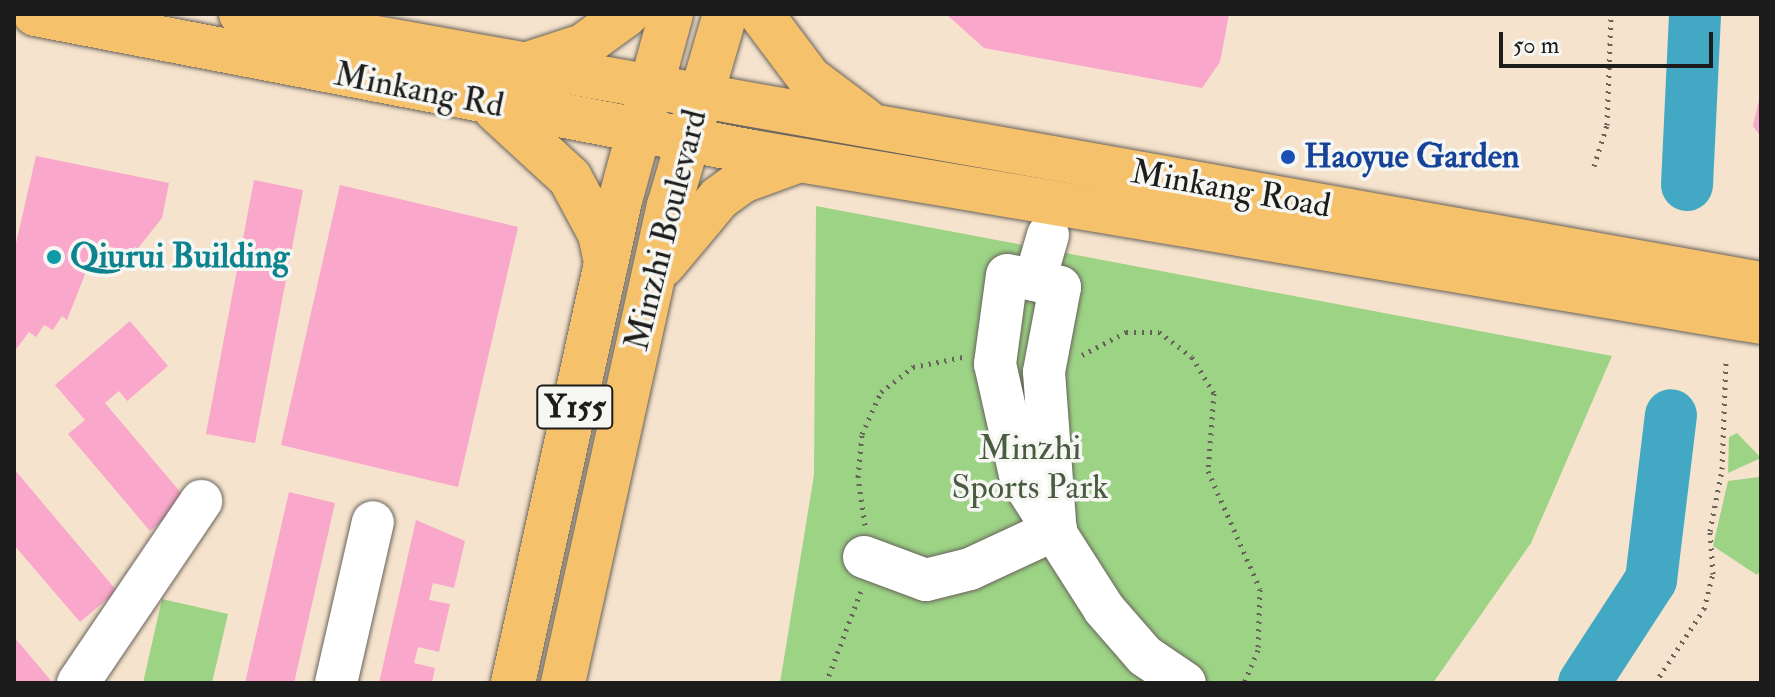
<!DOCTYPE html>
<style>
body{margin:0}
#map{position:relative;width:1775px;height:697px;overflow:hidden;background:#f5e3cd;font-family:"IM FELL Double Pica",serif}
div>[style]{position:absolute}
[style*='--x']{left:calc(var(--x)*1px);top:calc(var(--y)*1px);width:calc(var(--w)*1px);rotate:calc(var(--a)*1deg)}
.green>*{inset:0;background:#9cd385}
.river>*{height:52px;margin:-26px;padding:0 26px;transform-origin:26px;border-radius:26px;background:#43a8c3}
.building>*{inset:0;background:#f9a7ca}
.path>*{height:5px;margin-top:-2.5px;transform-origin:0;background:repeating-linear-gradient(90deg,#68625a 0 2px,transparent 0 8px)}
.roads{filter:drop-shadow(0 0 2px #68625a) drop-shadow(0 0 2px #68625a)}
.minor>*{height:42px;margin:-21px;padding:0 21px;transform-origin:21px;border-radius:21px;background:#fff}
.major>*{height:44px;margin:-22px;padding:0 22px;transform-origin:22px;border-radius:22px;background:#f6c16b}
.dots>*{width:22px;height:22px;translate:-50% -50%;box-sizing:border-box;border:4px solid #f6f6f2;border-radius:50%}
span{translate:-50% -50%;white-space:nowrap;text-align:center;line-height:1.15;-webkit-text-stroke:7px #f6f6f2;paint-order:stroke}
.shield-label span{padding:2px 6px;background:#f6f6f2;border:2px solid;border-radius:6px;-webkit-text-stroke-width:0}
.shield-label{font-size:32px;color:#1c1c1c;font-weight:700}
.street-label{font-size:34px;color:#1c1c1c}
.transit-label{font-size:34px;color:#164399;font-weight:700}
.left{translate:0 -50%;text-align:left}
.culture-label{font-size:34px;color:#0d838f;font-weight:700}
.park-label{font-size:34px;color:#495c41}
.frame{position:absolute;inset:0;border:16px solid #1c1c1c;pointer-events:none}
.scale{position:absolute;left:1499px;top:32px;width:214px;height:36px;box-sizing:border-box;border:4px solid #1c1c1c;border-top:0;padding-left:10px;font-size:24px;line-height:28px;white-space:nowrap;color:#1c1c1c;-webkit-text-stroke:6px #f6f6f2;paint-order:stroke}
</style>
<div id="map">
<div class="green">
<i style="clip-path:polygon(816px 206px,1612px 356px,1531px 543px,1433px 683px,780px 683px,814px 475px)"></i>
<i style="clip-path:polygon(1737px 433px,1761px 458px,1728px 473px,1729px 437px)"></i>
<i style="clip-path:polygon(1759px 477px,1761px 570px,1757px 575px,1713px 546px,1728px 481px)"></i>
<i style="clip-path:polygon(162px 599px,228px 614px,212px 683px,143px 683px)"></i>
</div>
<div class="river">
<i style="--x:1687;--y:185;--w:171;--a:-87.3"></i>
<i style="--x:1584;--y:683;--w:123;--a:-57"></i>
<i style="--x:1651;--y:580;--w:166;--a:-83.1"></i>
</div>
<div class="building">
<i style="clip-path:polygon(946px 14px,1229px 14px,1220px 62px,1202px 88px,984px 48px)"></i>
<i style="clip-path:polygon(1761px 91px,1761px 137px,1753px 126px)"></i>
<i style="clip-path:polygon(36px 156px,169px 183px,162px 218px,135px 252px,97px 244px,67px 320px,62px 316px,53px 330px,44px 325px,36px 337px,29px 332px,14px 352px,14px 252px)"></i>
<i style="clip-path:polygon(254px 180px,303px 190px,255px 443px,206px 434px)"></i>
<i style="clip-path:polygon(340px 185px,518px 227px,458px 487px,281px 445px)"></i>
<i style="clip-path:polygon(130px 321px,168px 366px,127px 401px,119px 391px,105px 403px,187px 500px,150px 531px,68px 434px,85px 420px,55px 385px)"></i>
<i style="clip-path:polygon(14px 469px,117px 591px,80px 622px,14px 545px)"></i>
<i style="clip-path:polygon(289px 492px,335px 503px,294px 683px,245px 683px)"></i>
<i style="clip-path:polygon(416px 520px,465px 541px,454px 588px,433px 583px,429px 600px,450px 604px,439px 652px,418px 647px,414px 663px,435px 668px,432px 683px,379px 683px)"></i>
<i style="clip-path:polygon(14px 637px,53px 683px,14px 683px)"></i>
</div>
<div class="path">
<i style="--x:1594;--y:166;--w:43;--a:-72.4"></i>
<i style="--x:1607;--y:125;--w:111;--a:-87.9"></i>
<i style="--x:1082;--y:355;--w:50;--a:-27.6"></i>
<i style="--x:1126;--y:332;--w:33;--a:0"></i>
<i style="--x:1159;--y:332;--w:41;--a:37.1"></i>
<i style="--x:1192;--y:357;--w:42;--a:58.6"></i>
<i style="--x:1214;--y:393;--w:78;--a:94.4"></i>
<i style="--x:1208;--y:471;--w:129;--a:66.2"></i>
<i style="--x:1260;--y:589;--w:61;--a:91.9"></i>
<i style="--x:1258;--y:650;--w:36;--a:113"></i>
<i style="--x:865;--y:525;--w:49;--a:-98.3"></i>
<i style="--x:858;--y:477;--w:43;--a:-84.7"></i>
<i style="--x:862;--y:434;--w:46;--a:-65.7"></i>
<i style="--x:881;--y:392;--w:41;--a:-38"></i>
<i style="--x:913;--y:367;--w:51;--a:-11.3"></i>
<i style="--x:826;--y:683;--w:98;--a:-69.2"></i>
<i style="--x:1655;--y:683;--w:89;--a:-56.5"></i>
<i style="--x:1704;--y:609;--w:36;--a:-76"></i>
<i style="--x:1713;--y:574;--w:43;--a:-94"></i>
<i style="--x:1710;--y:531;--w:63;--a:-79"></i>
<i style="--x:1722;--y:469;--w:111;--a:-87.9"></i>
</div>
<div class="roads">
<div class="minor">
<i style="--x:1048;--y:235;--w:47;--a:106.1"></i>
<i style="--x:1035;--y:280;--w:26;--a:16"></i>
<i style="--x:1060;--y:287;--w:86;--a:100.7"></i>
<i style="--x:1044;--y:372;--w:150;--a:85.8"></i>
<i style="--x:1035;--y:280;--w:28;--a:-170"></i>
<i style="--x:1007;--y:275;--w:90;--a:97.7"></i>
<i style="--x:995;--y:364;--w:118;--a:77.3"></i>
<i style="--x:1021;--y:479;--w:154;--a:57.4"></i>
<i style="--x:1104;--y:609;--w:62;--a:48.9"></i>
<i style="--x:1145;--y:656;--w:48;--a:34"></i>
<i style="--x:864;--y:557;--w:66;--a:20.4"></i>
<i style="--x:926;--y:580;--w:45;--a:-14"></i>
<i style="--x:970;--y:569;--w:95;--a:-24.9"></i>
<i style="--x:78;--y:683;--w:220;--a:-55.9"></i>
<i style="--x:336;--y:683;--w:165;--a:-77.1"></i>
</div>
<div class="major">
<i style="--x:35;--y:14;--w:730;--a:10.89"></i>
<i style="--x:752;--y:152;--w:1023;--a:9.56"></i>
<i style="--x:241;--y:14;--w:1544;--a:10.07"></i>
<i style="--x:761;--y:14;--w:80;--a:53.1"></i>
<i style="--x:809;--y:78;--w:70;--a:36.9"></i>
<i style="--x:531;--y:63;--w:55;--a:-18.1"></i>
<i style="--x:583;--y:46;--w:54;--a:-36"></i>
<i style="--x:495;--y:109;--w:102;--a:42.6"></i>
<i style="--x:570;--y:178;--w:64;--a:61.8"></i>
<i style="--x:600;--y:234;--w:30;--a:78"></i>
<i style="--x:663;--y:265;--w:87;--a:-50.1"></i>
<i style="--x:719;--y:198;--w:29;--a:-36"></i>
<i style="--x:742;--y:181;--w:59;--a:-20"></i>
<i style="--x:513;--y:683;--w:498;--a:-77.5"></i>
<i style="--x:621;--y:197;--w:190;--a:-74.7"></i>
<i style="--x:563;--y:683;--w:489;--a:-77.5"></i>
<i style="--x:669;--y:206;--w:200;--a:-73.7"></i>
</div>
</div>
<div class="dots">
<i style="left:1288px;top:157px;background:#1a4fb4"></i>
<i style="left:54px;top:257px;background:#0f9aa8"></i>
</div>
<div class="shield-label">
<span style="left:575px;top:407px">Y155</span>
</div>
<div class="street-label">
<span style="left:419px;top:90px;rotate:11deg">Minkang Rd</span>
<span style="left:1231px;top:189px;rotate:10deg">Minkang Road</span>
<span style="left:666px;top:230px;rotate:-76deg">Minzhi Boulevard</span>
</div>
<div class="transit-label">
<span class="left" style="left:1304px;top:157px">Haoyue Garden</span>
</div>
<div class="culture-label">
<span class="left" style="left:70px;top:257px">Qiurui Building</span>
</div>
<div class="park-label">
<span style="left:1030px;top:468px">Minzhi<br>Sports Park</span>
</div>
<div class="frame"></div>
<div class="scale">50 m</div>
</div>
